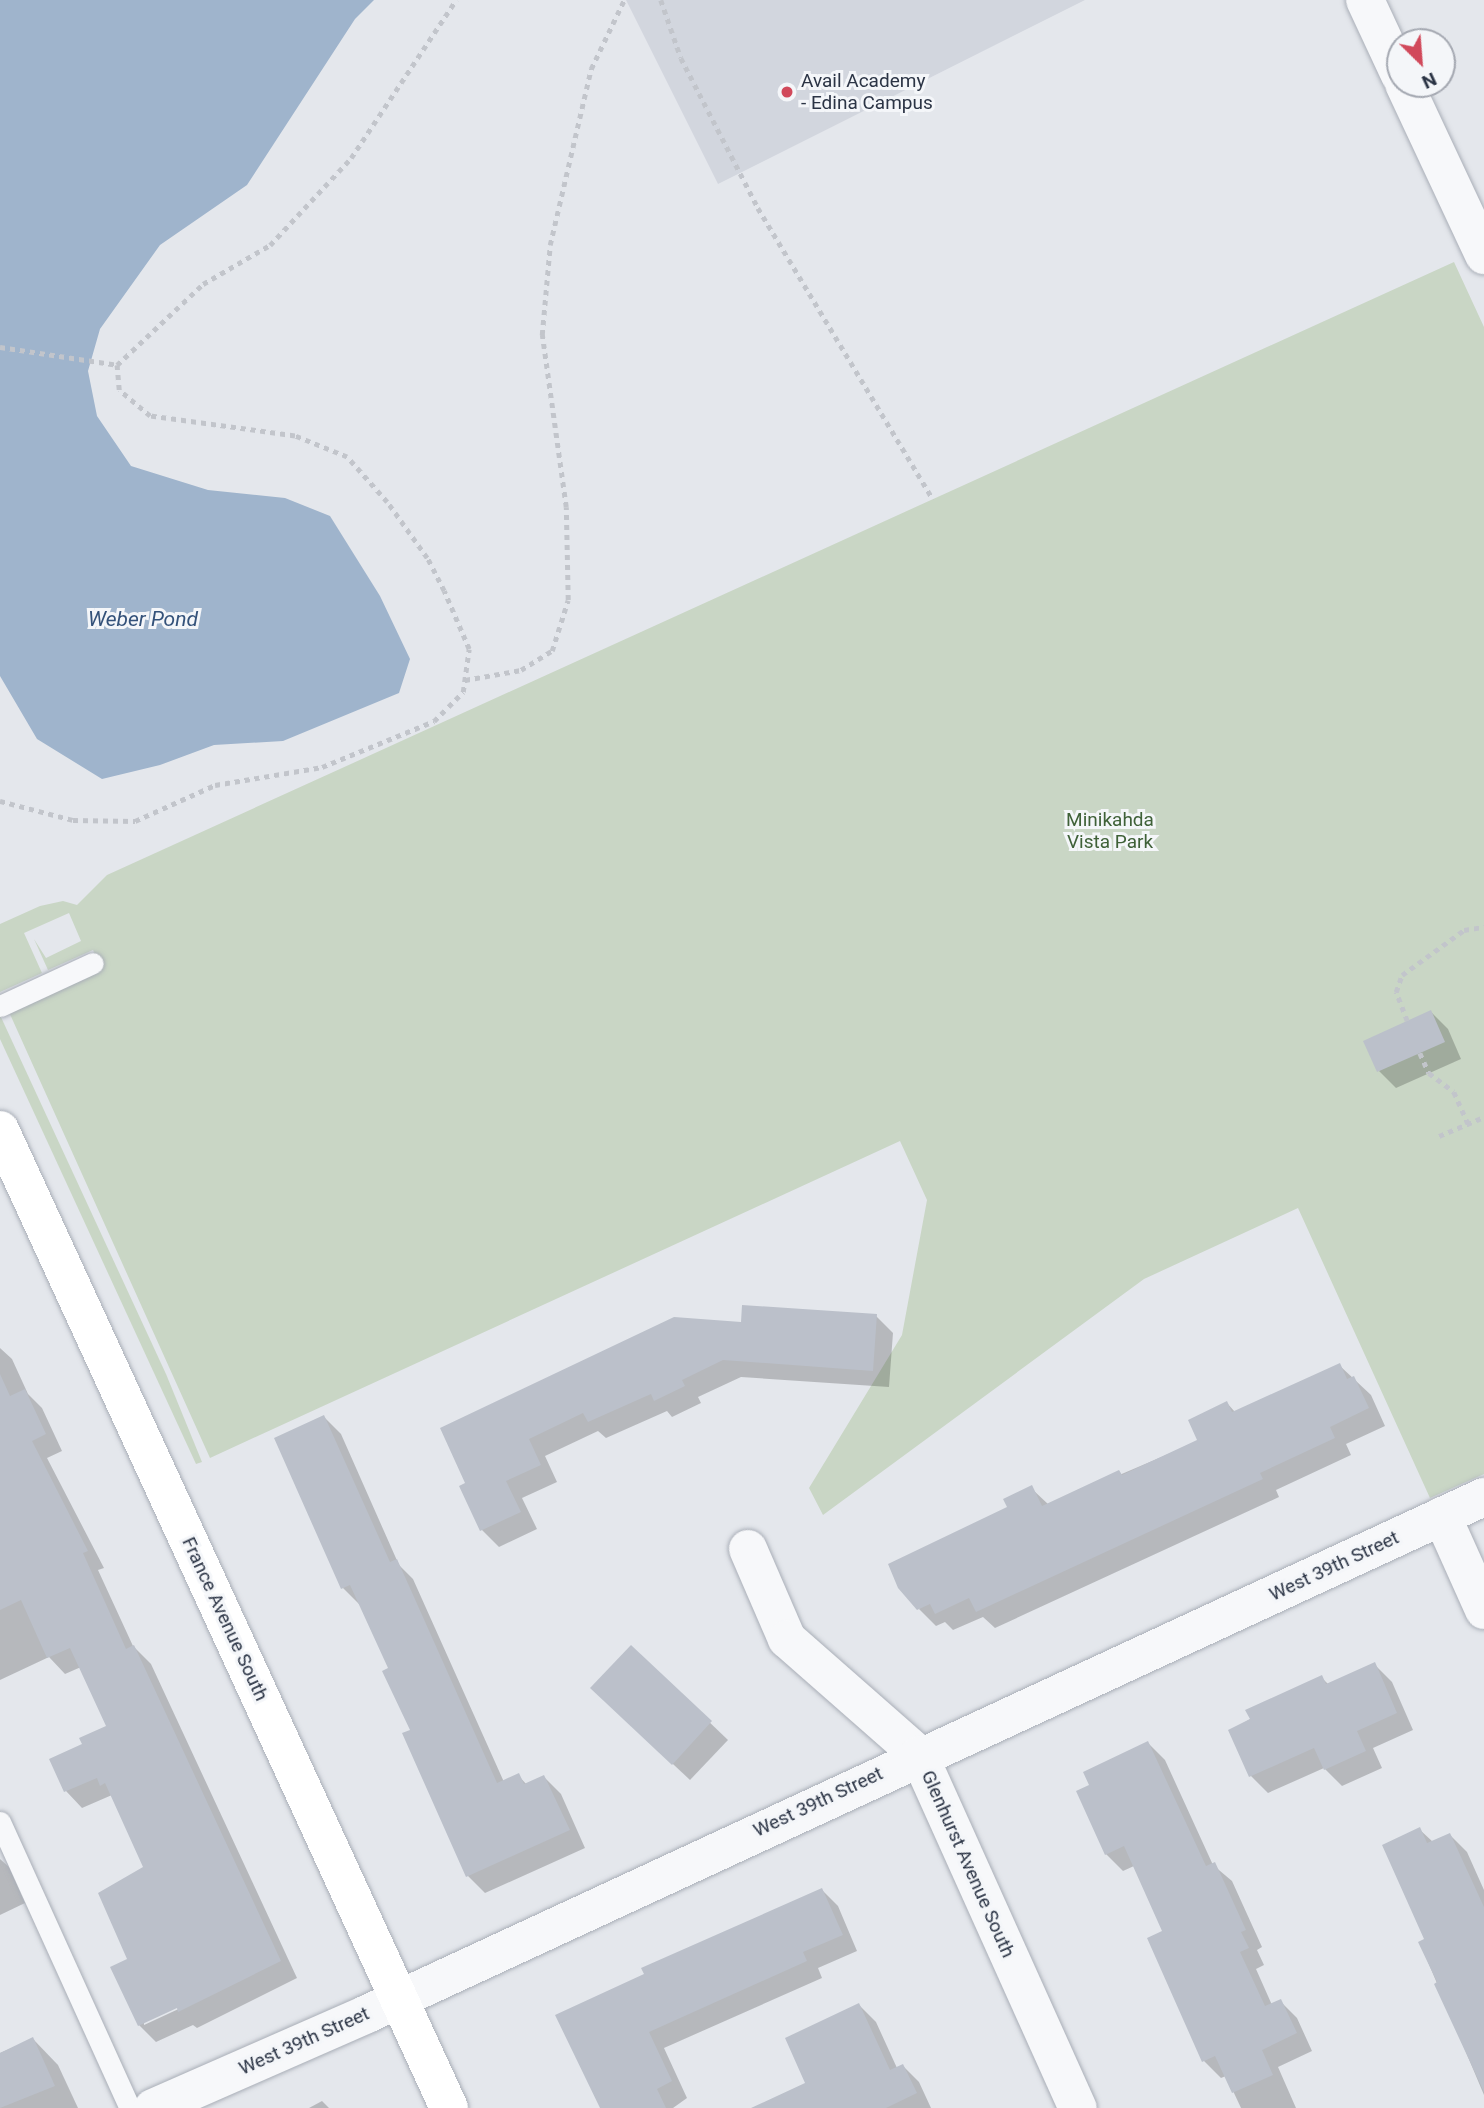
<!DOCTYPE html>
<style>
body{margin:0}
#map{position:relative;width:1484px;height:2108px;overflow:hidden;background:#e4e7ec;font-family:Roboto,sans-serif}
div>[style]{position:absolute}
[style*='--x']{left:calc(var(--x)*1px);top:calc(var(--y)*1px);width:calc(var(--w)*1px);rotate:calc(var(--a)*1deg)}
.built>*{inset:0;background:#d2d6de}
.green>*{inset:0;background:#c9d6c5}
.water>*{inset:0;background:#9fb4cc}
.shadow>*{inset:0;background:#0003}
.building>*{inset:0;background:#bbc0ca}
.path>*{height:4.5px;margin-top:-2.25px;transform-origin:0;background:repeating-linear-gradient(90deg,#c2c5cb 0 5px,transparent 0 10px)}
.roads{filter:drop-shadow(0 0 2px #a9aeb7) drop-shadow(0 0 2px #a9aeb7)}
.lane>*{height:21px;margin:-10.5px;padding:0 10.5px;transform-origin:10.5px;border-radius:10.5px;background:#f7f8fa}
.street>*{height:38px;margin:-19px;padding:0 19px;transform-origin:19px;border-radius:19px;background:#f7f8fa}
.secondary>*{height:38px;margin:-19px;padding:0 19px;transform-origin:19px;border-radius:19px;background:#fff}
.dots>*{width:19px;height:19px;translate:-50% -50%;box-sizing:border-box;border:4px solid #f4f6f9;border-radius:50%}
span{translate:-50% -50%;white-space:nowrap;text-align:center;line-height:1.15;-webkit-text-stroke:6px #f4f6f9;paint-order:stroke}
.poi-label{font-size:19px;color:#2b3445}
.left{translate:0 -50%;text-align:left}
.park-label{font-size:19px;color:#3f6138}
.street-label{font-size:19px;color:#2b3445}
.water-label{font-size:21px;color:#34527a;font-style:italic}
.north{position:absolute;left:1386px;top:28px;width:70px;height:70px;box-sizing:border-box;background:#f4f6f9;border:2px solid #a4a8b1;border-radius:50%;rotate:155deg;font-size:19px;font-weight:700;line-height:28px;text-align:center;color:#2b3445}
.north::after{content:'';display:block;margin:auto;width:24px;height:32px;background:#d1495b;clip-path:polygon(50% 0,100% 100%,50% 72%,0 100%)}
</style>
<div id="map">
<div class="built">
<i style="clip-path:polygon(626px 0,1085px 0,718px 184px)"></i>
</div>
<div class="green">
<i style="clip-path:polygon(1454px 262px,1484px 327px,1484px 1474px,1430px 1498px,1298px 1208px,1144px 1279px,823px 1515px,809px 1488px,902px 1335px,927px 1200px,900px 1141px,210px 1458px,9px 1012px,101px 968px,93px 950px,48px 970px,34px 939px,46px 958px,81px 941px,69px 913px,24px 933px,42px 973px,0 992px,0 924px,40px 906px,63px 901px,77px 905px,107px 875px)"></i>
<i style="clip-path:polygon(0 1015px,166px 1374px,202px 1462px,196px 1464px,0 1039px)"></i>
</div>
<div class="water">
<i style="clip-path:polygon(0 0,374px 0,355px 19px,247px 185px,160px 245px,100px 329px,88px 371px,97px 416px,131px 466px,208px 490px,285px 498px,330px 516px,380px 596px,410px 659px,399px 693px,283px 741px,214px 745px,160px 765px,102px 779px,37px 739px,0 676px)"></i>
</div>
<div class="shadow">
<i style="clip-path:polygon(1431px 1012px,1448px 1029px,1461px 1059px,1396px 1088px,1379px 1071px)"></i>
<i style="clip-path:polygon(876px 1316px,893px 1333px,889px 1387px,741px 1377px,698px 1397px,701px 1403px,672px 1417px,667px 1411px,606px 1438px,598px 1431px,545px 1456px,557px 1482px,522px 1498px,537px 1529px,499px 1547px,482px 1530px,468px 1484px,442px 1429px,742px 1324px)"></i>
<i style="clip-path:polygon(evenodd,0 1348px,12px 1359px,28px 1394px,42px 1408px,62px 1451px,47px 1458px,104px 1568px,98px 1570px,133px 1646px,151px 1664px,297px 1978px,197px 2028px,193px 2025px,156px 2042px,139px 2025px,130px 1960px,145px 1868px,112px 1795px,82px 1808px,66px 1791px,51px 1760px,85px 1745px,108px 1727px,81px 1667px,65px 1674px,49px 1657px,0 1680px,0 1348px,184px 2003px,185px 2006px,144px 2025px,144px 2022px,184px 2003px)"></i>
<i style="clip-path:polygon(1339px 1365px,1371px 1395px,1385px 1426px,1346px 1444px,1351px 1455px,1276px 1490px,1279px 1497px,995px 1628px,983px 1617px,953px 1630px,945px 1622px,936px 1626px,919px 1609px,1031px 1488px,1049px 1505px,1199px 1441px,1227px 1403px,1235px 1412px)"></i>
<i style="clip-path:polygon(324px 1417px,341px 1434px,399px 1565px,413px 1579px,504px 1782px,518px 1775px,527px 1785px,544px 1777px,561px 1794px,585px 1848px,485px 1893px,468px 1876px,405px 1734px,412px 1730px,390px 1669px,360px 1605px,343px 1588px)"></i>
<i style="clip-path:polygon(631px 1647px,728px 1740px,690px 1780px,610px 1705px)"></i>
<i style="clip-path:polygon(1375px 1665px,1392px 1682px,1413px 1730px,1373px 1748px,1382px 1768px,1342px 1786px,1324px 1768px,1268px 1793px,1251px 1776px,1230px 1731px,1321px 1677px,1329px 1685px)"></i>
<i style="clip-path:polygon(1148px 1743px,1165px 1760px,1213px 1865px,1232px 1881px,1262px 1947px,1257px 1950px,1264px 1965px,1256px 1969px,1272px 2005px,1280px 2001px,1297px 2018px,1312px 2051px,1278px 2067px,1296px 2108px,1241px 2108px,1226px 2076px,1221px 2078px,1204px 2061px,1164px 1932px,1134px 1866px,1123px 1871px,1106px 1854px,1091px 1786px)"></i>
<i style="clip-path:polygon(1419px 1829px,1433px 1842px,1450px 1835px,1467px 1852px,1484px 1890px,1484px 2095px,1420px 1943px,1426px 1940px)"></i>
<i style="clip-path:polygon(0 1859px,9px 1867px,25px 1903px,0 1915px)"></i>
<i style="clip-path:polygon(822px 1890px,838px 1906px,857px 1951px,818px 1968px,822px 1978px,664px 2048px,687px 2098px,673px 2108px,601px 2108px,646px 1975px)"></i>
<i style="clip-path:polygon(859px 2005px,876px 2022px,897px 2068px,903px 2066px,919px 2082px,931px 2108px,790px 2108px)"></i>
<i style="clip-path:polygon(33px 2039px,58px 2065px,78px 2108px,0 2108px,0 2053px)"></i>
<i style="clip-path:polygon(322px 2101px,329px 2108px,309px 2108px)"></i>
</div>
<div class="building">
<i style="clip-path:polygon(1431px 1010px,1445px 1042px,1377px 1072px,1363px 1041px)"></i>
<i style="clip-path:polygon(742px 1305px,877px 1314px,873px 1371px,723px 1360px,682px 1380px,685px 1386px,654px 1401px,651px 1394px,588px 1422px,583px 1413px,529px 1439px,541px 1465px,506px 1481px,521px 1512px,480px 1531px,459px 1486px,465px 1483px,440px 1428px,674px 1317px,741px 1322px)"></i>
<i style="clip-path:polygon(1340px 1363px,1347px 1379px,1354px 1376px,1369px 1408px,1330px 1427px,1335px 1438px,1260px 1473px,1263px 1479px,976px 1612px,969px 1598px,935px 1614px,930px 1604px,917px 1610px,898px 1588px,888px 1564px,1007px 1507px,1003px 1499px,1032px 1485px,1042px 1506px,1119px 1470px,1122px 1475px,1197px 1440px,1188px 1420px,1227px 1401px,1232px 1412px)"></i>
<i style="clip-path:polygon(0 1374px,10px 1396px,25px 1389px,46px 1434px,32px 1441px,88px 1551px,83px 1553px,126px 1649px,134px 1645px,281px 1961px,178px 2012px,177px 2008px,138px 2026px,110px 1967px,127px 1959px,98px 1893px,143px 1867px,105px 1783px,100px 1786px,97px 1778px,64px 1792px,49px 1759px,82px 1744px,79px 1738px,106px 1726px,70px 1648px,47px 1658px,21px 1600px,0 1610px)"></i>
<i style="clip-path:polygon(324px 1415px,390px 1562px,397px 1559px,497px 1783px,519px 1773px,524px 1784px,544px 1775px,570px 1830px,466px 1877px,402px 1733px,410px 1730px,382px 1671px,388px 1668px,350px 1585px,341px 1589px,274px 1438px)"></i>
<i style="clip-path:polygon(631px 1645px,712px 1721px,672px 1765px,590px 1688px)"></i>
<i style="clip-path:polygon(1375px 1662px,1397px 1713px,1357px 1731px,1366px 1751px,1324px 1770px,1314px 1748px,1249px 1777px,1228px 1730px,1250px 1719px,1245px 1710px,1322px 1675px,1326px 1684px)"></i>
<i style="clip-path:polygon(1148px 1741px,1206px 1866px,1215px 1862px,1246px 1930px,1241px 1932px,1249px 1948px,1240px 1952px,1265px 2006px,1281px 1999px,1297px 2033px,1262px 2050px,1273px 2075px,1232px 2093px,1215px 2056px,1202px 2062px,1147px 1938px,1162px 1931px,1124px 1846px,1105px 1855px,1076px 1791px,1089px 1785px,1083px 1772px)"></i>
<i style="clip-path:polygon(1420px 1827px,1427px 1843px,1450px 1833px,1484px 1907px,1484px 2092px,1434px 1984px,1437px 1982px,1418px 1942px,1424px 1939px,1382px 1845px)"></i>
<i style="clip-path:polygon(822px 1888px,843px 1935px,803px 1952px,807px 1961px,649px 2032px,672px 2081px,657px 2089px,666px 2108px,600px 2108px,555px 2015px,644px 1974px,641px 1968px)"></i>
<i style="clip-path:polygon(859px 2003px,890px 2070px,903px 2064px,917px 2093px,886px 2108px,751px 2108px,805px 2083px,785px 2038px)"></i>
<i style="clip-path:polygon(33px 2037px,55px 2086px,0 2108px,0 2053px)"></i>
</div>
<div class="path">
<i style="--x:661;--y:0;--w:61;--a:71"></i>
<i style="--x:681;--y:58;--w:169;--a:62.8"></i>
<i style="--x:758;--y:208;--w:340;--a:59"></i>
<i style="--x:0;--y:347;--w:118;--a:8.7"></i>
<i style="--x:117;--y:365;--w:118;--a:-43.3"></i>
<i style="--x:203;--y:284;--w:78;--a:-30.2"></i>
<i style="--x:270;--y:245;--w:119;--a:-47"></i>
<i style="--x:351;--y:158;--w:190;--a:-56.4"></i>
<i style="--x:465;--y:680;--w:57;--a:-10.1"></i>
<i style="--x:521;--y:670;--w:36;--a:-32"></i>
<i style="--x:552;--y:651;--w:53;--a:-72.6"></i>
<i style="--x:568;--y:600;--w:93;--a:-91.2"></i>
<i style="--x:566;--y:507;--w:174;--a:-97.9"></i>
<i style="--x:542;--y:335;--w:90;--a:-84.9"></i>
<i style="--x:550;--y:245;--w:181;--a:-76.9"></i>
<i style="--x:591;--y:69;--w:76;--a:-64.4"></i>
<i style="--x:0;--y:801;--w:75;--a:14.6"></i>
<i style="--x:73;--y:820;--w:62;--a:0.9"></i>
<i style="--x:135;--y:821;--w:88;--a:-24.2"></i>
<i style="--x:215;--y:785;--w:109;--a:-9.5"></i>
<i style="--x:322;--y:767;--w:121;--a:-22.3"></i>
<i style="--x:434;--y:721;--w:41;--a:-45"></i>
<i style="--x:463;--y:692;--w:43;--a:-82.1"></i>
<i style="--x:469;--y:649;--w:63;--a:-113.3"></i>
<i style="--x:444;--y:591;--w:37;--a:-117"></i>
<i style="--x:427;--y:558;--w:69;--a:-125.5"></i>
<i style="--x:387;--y:502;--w:60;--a:-131.6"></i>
<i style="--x:347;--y:457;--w:56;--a:-158"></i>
<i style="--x:295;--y:436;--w:146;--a:-172.1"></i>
<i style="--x:150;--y:416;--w:40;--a:-140"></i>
<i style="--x:119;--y:390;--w:25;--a:-95"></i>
<i style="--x:1407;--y:1021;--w:31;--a:-111"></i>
<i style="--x:1396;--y:992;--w:18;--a:-71"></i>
<i style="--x:1402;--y:975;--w:77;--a:-36"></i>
<i style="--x:1464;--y:930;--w:20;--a:-9"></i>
<i style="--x:1420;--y:1053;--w:22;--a:66"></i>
<i style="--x:1429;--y:1073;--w:31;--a:37"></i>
<i style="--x:1454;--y:1092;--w:35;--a:66"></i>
<i style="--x:1439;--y:1136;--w:49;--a:-22.9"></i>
</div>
<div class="roads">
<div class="lane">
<i style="--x:0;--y:1006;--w:102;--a:-24.8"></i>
<i style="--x:0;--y:1822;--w:314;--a:65.6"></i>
</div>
<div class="street">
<i style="--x:1365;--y:0;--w:83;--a:65"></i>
<i style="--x:1404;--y:84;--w:189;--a:64.9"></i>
<i style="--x:1442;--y:1516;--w:103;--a:65.9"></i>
<i style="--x:748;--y:1549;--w:98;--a:66.6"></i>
<i style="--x:787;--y:1639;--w:176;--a:41.3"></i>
<i style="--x:919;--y:1755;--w:387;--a:65.8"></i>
<i style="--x:153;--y:2108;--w:234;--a:-23.7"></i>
<i style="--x:367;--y:2014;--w:1231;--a:-24.84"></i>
</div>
<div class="secondary">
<i style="--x:0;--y:1130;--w:1076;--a:65.34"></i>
</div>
</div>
<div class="dots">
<i style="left:787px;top:92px;background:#d1495b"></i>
</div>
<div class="poi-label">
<span class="left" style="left:801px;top:92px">Avail Academy<br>- Edina Campus</span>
</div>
<div class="park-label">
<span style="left:1110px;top:831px">Minikahda<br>Vista Park</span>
</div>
<div class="street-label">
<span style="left:1334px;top:1566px;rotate:-25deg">West 39th Street</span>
<span style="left:225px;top:1619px;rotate:65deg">France Avenue South</span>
<span style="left:818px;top:1802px;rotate:-25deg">West 39th Street</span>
<span style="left:968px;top:1864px;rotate:66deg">Glenhurst Avenue South</span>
<span style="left:304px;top:2041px;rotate:-24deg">West 39th Street</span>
</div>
<div class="water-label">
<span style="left:143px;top:619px">Weber Pond</span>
</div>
<div class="north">N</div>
</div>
